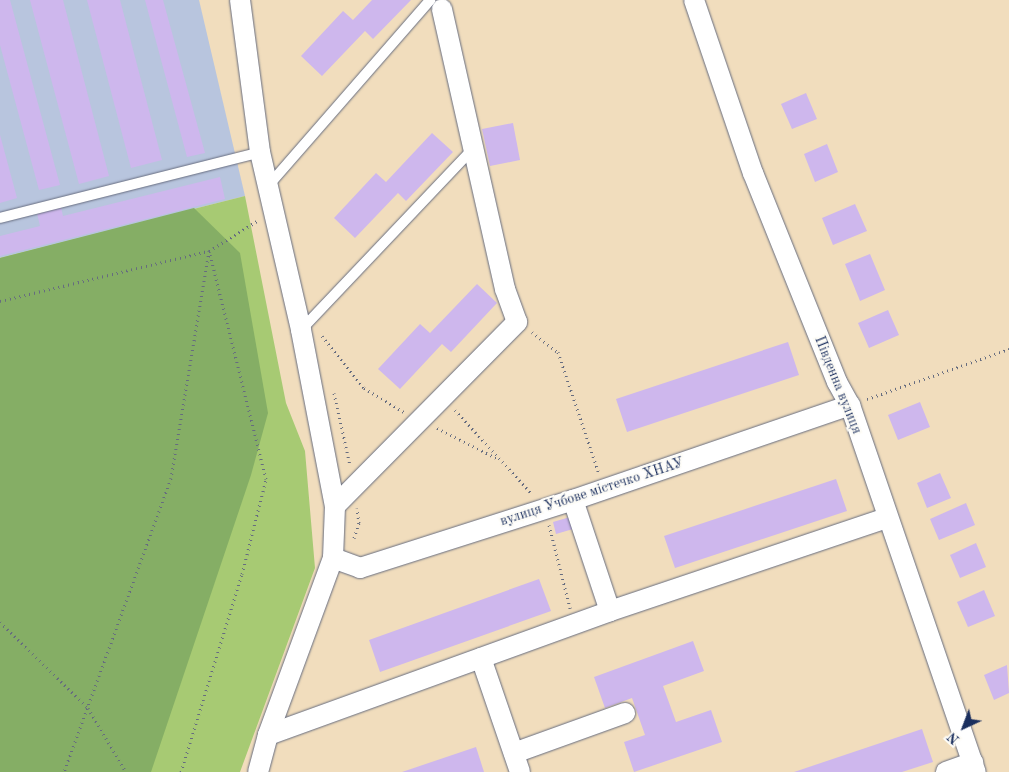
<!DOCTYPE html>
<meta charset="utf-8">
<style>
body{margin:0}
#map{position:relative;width:1009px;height:772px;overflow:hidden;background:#f1ddbd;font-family:"Old Standard TT",serif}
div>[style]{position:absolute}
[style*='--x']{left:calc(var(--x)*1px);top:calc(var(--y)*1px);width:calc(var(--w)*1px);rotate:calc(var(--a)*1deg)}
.industrial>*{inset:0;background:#b8c5de}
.green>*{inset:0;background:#a7ca73}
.forest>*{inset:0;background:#85ae65}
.building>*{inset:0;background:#ceb7ed}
.path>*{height:3px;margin-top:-1.5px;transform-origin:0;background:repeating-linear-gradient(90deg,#666c7f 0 1px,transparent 0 5px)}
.roads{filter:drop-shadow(0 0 1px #666c7f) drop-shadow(0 0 1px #666c7f)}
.lane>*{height:10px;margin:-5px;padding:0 5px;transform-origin:5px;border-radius:5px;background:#fff}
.street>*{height:20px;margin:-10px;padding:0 10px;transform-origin:10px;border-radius:10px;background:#fff}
span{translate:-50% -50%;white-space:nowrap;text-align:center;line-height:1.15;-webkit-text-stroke:4px #fdfcf7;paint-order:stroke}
.street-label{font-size:14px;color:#1b2f5e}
.north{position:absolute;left:939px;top:702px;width:50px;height:50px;-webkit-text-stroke:4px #fdfcf7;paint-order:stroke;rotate:223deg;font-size:14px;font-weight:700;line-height:20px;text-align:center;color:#1b2f5e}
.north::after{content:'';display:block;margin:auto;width:18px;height:22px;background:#1b2f5e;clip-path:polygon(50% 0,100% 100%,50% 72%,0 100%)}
</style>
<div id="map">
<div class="industrial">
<i style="clip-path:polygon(0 0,199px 0,245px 196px,0 258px)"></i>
</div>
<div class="green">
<i style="clip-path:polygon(245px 196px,286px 403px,305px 451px,315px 568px,240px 772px,0 772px,0 258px)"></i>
</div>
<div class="forest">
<i style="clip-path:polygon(194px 208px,240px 253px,268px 413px,251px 475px,151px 772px,0 772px,0 258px)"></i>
</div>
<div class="building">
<i style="clip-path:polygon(0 0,10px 0,60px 185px,39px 190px,0 45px)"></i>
<i style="clip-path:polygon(30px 0,63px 0,109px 176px,79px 184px)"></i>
<i style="clip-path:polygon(87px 0,120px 0,162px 160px,131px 168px)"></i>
<i style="clip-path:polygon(145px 0,163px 0,205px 153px,187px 157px)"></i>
<i style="clip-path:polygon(372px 0,411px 0,373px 39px,365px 31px,322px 76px,301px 56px,343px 11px,353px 20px)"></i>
<i style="clip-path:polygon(806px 93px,817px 119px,792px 129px,781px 104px)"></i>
<i style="clip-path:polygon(513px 123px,520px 160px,490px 166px,482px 129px)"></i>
<i style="clip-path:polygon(432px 133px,453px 152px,406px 201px,398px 193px,355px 238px,334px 218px,376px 173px,386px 182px)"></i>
<i style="clip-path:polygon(0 135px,17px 198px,0 203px)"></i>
<i style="clip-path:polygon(827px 144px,838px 172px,815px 182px,804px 154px)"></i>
<i style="clip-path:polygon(220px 177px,225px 199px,0 256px,0 236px,40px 226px,36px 209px,60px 203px,63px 216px)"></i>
<i style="clip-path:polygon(855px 204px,867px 231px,833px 245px,822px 218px)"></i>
<i style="clip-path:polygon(870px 254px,885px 290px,860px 301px,845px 264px)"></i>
<i style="clip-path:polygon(477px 284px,497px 303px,451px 352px,442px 344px,400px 389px,378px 369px,420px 324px,430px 333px)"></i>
<i style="clip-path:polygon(888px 310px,899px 335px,869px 348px,858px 323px)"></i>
<i style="clip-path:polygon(788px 342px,799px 375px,627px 432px,616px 399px)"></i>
<i style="clip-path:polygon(920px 402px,930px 427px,898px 440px,888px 415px)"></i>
<i style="clip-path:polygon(940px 473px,951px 498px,927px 508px,917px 483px)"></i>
<i style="clip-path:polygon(836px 479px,847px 511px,675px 568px,664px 536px)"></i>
<i style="clip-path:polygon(966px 503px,975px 525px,939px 540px,930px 519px)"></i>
<i style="clip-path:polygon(570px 517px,573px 529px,556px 534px,553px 522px)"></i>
<i style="clip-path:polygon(976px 543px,986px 567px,960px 578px,950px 555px)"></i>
<i style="clip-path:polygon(539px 579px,551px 611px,380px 672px,369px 640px)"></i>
<i style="clip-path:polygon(984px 590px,995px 616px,968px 627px,957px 602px)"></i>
<i style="clip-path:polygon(693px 641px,704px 671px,663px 686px,676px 722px,711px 710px,722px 742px,634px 772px,624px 742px,645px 735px,632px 698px,605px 708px,594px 677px)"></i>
<i style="clip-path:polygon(1007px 665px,1009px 693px,994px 700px,984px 675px)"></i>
<i style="clip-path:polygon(922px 729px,933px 762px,902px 772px,794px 772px)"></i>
<i style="clip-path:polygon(476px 747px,484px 772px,402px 772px)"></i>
</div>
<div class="path">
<i style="--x:0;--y:301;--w:215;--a:-13.5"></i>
<i style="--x:209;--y:251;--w:230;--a:99.5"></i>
<i style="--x:171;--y:478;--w:313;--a:110"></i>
<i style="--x:532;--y:332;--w:33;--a:38"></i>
<i style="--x:558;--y:352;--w:129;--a:71.4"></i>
<i style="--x:322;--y:336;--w:67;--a:51.1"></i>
<i style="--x:364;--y:388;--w:47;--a:31"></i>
<i style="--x:334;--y:393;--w:74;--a:77.5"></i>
<i style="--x:867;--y:399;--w:151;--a:-19.4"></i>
<i style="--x:455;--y:410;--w:114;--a:47.5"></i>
<i style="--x:437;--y:428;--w:68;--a:26.9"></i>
<i style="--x:549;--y:525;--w:86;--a:75.8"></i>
<i style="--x:354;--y:538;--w:16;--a:-72"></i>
<i style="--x:359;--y:523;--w:15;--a:-98"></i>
<i style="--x:0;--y:622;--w:123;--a:44.3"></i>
<i style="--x:88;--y:708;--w:74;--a:59.3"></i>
<i style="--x:181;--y:772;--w:207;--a:-72.9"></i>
<i style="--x:242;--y:574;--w:98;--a:-75.8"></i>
<i style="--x:266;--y:479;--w:235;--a:-104"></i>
<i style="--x:209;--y:251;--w:57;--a:-32"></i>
</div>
<div class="roads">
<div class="lane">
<i style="--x:268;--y:186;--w:247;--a:-48.9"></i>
<i style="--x:0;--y:218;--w:268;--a:-14.2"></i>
<i style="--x:301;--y:330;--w:251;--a:-46.5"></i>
</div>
<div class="street">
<i style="--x:240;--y:0;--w:153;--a:82.5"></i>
<i style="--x:260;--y:152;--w:183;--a:77"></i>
<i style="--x:301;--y:330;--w:179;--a:79.1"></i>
<i style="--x:335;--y:506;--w:52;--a:92.2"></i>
<i style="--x:333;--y:558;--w:189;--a:110.2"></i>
<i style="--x:268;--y:735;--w:38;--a:105"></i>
<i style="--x:694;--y:0;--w:183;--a:71.2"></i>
<i style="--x:753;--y:173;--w:225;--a:68.1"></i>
<i style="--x:837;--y:382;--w:26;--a:61"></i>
<i style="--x:850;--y:405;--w:388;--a:71.1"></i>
<i style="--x:573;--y:500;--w:117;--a:71.6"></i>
<i style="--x:335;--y:506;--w:259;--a:-45.3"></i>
<i style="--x:517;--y:322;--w:35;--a:-110"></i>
<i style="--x:505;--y:289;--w:287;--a:-102.7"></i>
<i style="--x:333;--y:558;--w:29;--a:20"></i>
<i style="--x:360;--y:568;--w:224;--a:-17.7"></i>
<i style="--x:573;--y:500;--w:293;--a:-18.9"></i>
<i style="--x:481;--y:658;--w:120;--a:71.1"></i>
<i style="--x:268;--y:735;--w:364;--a:-19.9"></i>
<i style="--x:610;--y:611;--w:292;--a:-18.6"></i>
<i style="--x:514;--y:753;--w:118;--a:-19.8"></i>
<i style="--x:946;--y:772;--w:29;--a:-20"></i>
</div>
</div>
<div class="street-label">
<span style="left:838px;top:385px;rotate:68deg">Південна вулиця</span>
<span style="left:592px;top:492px;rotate:-18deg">вулиця Учбове містечко ХНАУ</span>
</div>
<div class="north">N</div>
</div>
